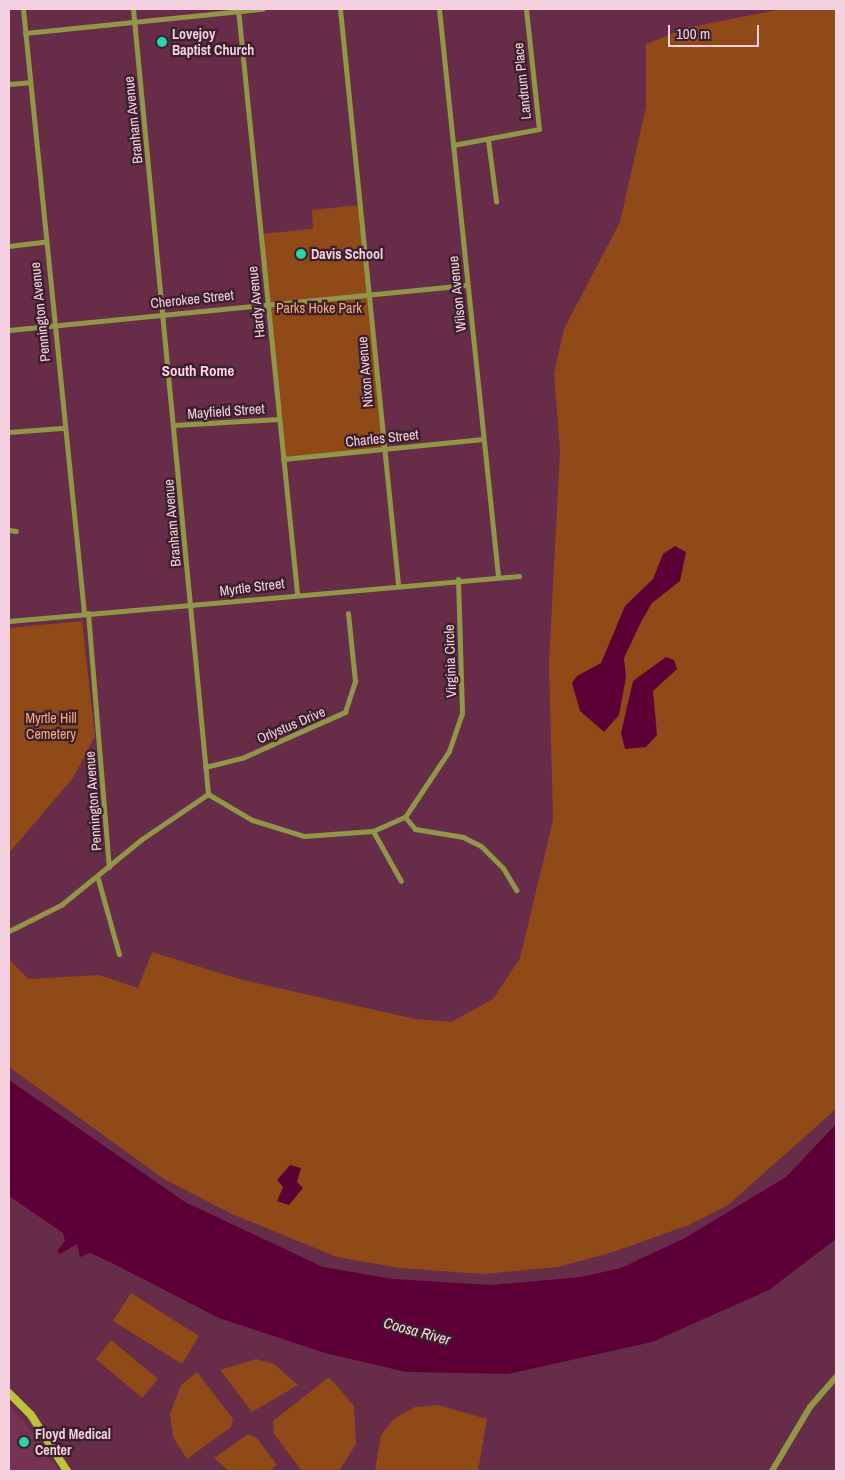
<!DOCTYPE html>
<style>
body{margin:0}
#map{position:relative;width:845px;height:1480px;overflow:hidden;background:#662c48;font-family:"Archivo Narrow",sans-serif}
div>[style]{position:absolute}
[style*='--x']{left:calc(var(--x)*1px);top:calc(var(--y)*1px);width:calc(var(--w)*1px);rotate:calc(var(--a)*1deg)}
.built>*{inset:0;background:#753253}
.green>*{inset:0;background:#8f4a17}
.water>*{inset:0;background:#5e0038}
.minor>*{height:5px;margin:-2.5px;padding:0 2.5px;transform-origin:2.5px;border-radius:2.5px;background:#919648}
.tertiary>*{height:6px;margin:-3px;padding:0 3px;transform-origin:3px;border-radius:3px;background:#919648}
.secondary>*{height:8px;margin:-4px;padding:0 4px;transform-origin:4px;border-radius:4px;background:#bdc33b}
.dots>*{width:14px;height:14px;translate:-50% -50%;box-sizing:border-box;border:2px solid #3b202c;border-radius:50%}
span{translate:-50% -50%;white-space:nowrap;text-align:center;line-height:1.15;-webkit-text-stroke:4.5px #3b202c;paint-order:stroke}
.poi-label{font-size:14px;color:#f5d0de;font-weight:700}
.left{translate:0 -50%;text-align:left}
.street-label{font-size:14px;color:#f5d0de}
.park-label{font-size:14px;color:#feac79}
.neighbourhood-label{font-size:15px;color:#fed1e3;font-weight:700}
.water-label{font-size:15px;color:#fadae6;font-style:italic}
.frame{position:absolute;inset:0;border:10px solid #f5d0de;pointer-events:none}
.scale{position:absolute;left:668px;top:25px;width:91px;height:22px;box-sizing:border-box;border:2px solid #f5d0de;border-top:0;padding-left:6px;font-size:15px;line-height:18px;white-space:nowrap;color:#f5d0de;-webkit-text-stroke:4px #3b202c;paint-order:stroke}
</style>
<div id="map">
<div class="built">
<i style="clip-path:polygon(9px 1405px,34px 1434px,59px 1471px,9px 1471px)"></i>
</div>
<div class="green">
<i style="clip-path:polygon(782px 9px,836px 9px,836px 1109px,728px 1205px,689px 1225px,613px 1252px,558px 1267px,483px 1274px,400px 1268px,337px 1257px,232px 1214px,164px 1179px,9px 1067px,9px 959px,28px 979px,99px 975px,138px 988px,152px 952px,239px 979px,415px 1019px,451px 1022px,493px 999px,520px 958px,553px 820px,549px 663px,560px 451px,554px 373px,564px 329px,620px 222px,646px 107px,646px 44px,686px 28px)"></i>
<i style="clip-path:polygon(360px 205px,383px 450px,283px 459px,261px 234px,313px 229px,312px 210px)"></i>
<i style="clip-path:polygon(82px 621px,95px 736px,73px 778px,9px 853px,9px 628px)"></i>
<i style="clip-path:polygon(131px 1293px,199px 1336px,182px 1364px,113px 1321px)"></i>
<i style="clip-path:polygon(111px 1340px,158px 1379px,142px 1398px,96px 1359px)"></i>
<i style="clip-path:polygon(256px 1359px,274px 1364px,298px 1385px,252px 1412px,220px 1370px)"></i>
<i style="clip-path:polygon(197px 1372px,233px 1419px,231px 1427px,187px 1459px,173px 1437px,170px 1414px,181px 1385px)"></i>
<i style="clip-path:polygon(329px 1377px,354px 1406px,356px 1444px,339px 1471px,302px 1471px,274px 1434px,273px 1421px)"></i>
<i style="clip-path:polygon(438px 1405px,487px 1419px,478px 1471px,375px 1471px,381px 1435px,394px 1419px,415px 1407px)"></i>
<i style="clip-path:polygon(248px 1434px,257px 1438px,277px 1465px,271px 1470px,229px 1471px,214px 1458px)"></i>
</div>
<div class="water">
<i style="clip-path:polygon(675px 546px,686px 552px,680px 581px,652px 603px,642px 620px,624px 658px,626px 677px,619px 715px,604px 732px,580px 711px,572px 683px,577px 676px,601px 663px,625px 606px,653px 579px,663px 554px)"></i>
<i style="clip-path:polygon(666px 657px,674px 660px,677px 669px,653px 691px,657px 735px,646px 747px,625px 749px,621px 733px,633px 681px)"></i>
<i style="clip-path:polygon(9px 1080px,185px 1202px,323px 1267px,393px 1279px,491px 1285px,581px 1277px,621px 1268px,685px 1238px,786px 1177px,836px 1124px,836px 1239px,769px 1290px,652px 1342px,508px 1374px,406px 1372px,325px 1353px,219px 1318px,112px 1263px,90px 1253px,80px 1257px,77px 1244px,60px 1254px,57px 1251px,65px 1241px,63px 1233px,9px 1196px)"></i>
<i style="clip-path:polygon(290px 1165px,301px 1168px,297px 1182px,303px 1188px,289px 1205px,277px 1201px,283px 1187px,277px 1180px)"></i>
</div>
<div class="minor">
<i style="--x:23;--y:9;--w:607;--a:84.23"></i>
<i style="--x:133;--y:9;--w:789;--a:84.54"></i>
<i style="--x:238;--y:9;--w:587;--a:84.23"></i>
<i style="--x:340;--y:9;--w:578;--a:84.24"></i>
<i style="--x:439;--y:9;--w:570;--a:84.06"></i>
<i style="--x:25;--y:33;--w:239;--a:-5.8"></i>
<i style="--x:9;--y:84;--w:21;--a:-5"></i>
<i style="--x:488;--y:140;--w:62;--a:82.5"></i>
<i style="--x:453;--y:145;--w:87;--a:-10.5"></i>
<i style="--x:539;--y:129;--w:121;--a:-96.2"></i>
<i style="--x:9;--y:246;--w:35;--a:-7"></i>
<i style="--x:9;--y:330;--w:460;--a:-5.6"></i>
<i style="--x:174;--y:425;--w:105;--a:-3.3"></i>
<i style="--x:9;--y:432;--w:53;--a:-4.3"></i>
<i style="--x:283;--y:459;--w:201;--a:-5.7"></i>
<i style="--x:9;--y:530;--w:7;--a:8"></i>
<i style="--x:88;--y:613;--w:255;--a:85.3"></i>
<i style="--x:9;--y:621;--w:512;--a:-5.04"></i>
<i style="--x:205;--y:767;--w:38;--a:-14"></i>
<i style="--x:242;--y:758;--w:113;--a:-24.1"></i>
<i style="--x:345;--y:712;--w:33;--a:-72"></i>
<i style="--x:355;--y:681;--w:68;--a:-95.9"></i>
<i style="--x:208;--y:794;--w:51;--a:30.6"></i>
<i style="--x:252;--y:820;--w:54;--a:17.1"></i>
<i style="--x:304;--y:836;--w:69;--a:-4.1"></i>
<i style="--x:373;--y:831;--w:35;--a:-24"></i>
<i style="--x:405;--y:817;--w:79;--a:-56.3"></i>
<i style="--x:449;--y:751;--w:40;--a:-71.1"></i>
<i style="--x:462;--y:713;--w:134;--a:-91.7"></i>
<i style="--x:405;--y:817;--w:16;--a:50"></i>
<i style="--x:415;--y:829;--w:49;--a:9.5"></i>
<i style="--x:463;--y:837;--w:20;--a:27"></i>
<i style="--x:481;--y:846;--w:31;--a:45"></i>
<i style="--x:503;--y:868;--w:26;--a:59"></i>
<i style="--x:373;--y:831;--w:57;--a:60.8"></i>
<i style="--x:98;--y:879;--w:78;--a:74.4"></i>
<i style="--x:9;--y:931;--w:58;--a:-26.6"></i>
<i style="--x:61;--y:905;--w:104;--a:-39.2"></i>
<i style="--x:142;--y:839;--w:80;--a:-34.3"></i>
</div>
<div class="tertiary">
<i style="--x:772;--y:1471;--w:74;--a:-59.3"></i>
<i style="--x:810;--y:1407;--w:40;--a:-49"></i>
</div>
<div class="secondary">
<i style="--x:9;--y:1393;--w:31;--a:45"></i>
<i style="--x:31;--y:1415;--w:67;--a:57.3"></i>
</div>
<div class="dots">
<i style="left:162px;top:42px;background:#28d5ad"></i>
<i style="left:301px;top:254px;background:#28d5ad"></i>
<i style="left:24px;top:1442px;background:#28d5ad"></i>
</div>
<div class="poi-label">
<span class="left" style="left:172px;top:42px">Lovejoy<br>Baptist Church</span>
<span class="left" style="left:311px;top:254px">Davis School</span>
<span class="left" style="left:35px;top:1442px">Floyd Medical<br>Center</span>
</div>
<div class="street-label">
<span style="left:522px;top:81px;rotate:-96deg">Landrum Place</span>
<span style="left:133px;top:120px;rotate:-96deg">Branham Avenue</span>
<span style="left:457px;top:294px;rotate:-96deg">Wilson Avenue</span>
<span style="left:192px;top:299px;rotate:-6deg">Cherokee Street</span>
<span style="left:256px;top:302px;rotate:-96deg">Hardy Avenue</span>
<span style="left:40px;top:312px;rotate:-96deg">Pennington Avenue</span>
<span style="left:365px;top:372px;rotate:-95deg">Nixon Avenue</span>
<span style="left:226px;top:411px;rotate:-4deg">Mayfield Street</span>
<span style="left:382px;top:438px;rotate:-6deg">Charles Street</span>
<span style="left:172px;top:523px;rotate:-95deg">Branham Avenue</span>
<span style="left:252px;top:587px;rotate:-7deg">Myrtle Street</span>
<span style="left:450px;top:661px;rotate:-92deg">Virginia Circle</span>
<span style="left:291px;top:725px;rotate:-23deg">Orlystus Drive</span>
<span style="left:93px;top:801px;rotate:-94deg">Pennington Avenue</span>
</div>
<div class="park-label">
<span style="left:319px;top:308px">Parks Hoke Park</span>
<span style="left:51px;top:726px">Myrtle Hill<br>Cemetery</span>
</div>
<div class="neighbourhood-label">
<span style="left:198px;top:371px">South Rome</span>
</div>
<div class="water-label">
<span style="left:417px;top:1331px;rotate:15deg">Coosa River</span>
</div>
<div class="frame"></div>
<div class="scale">100 m</div>
</div>
